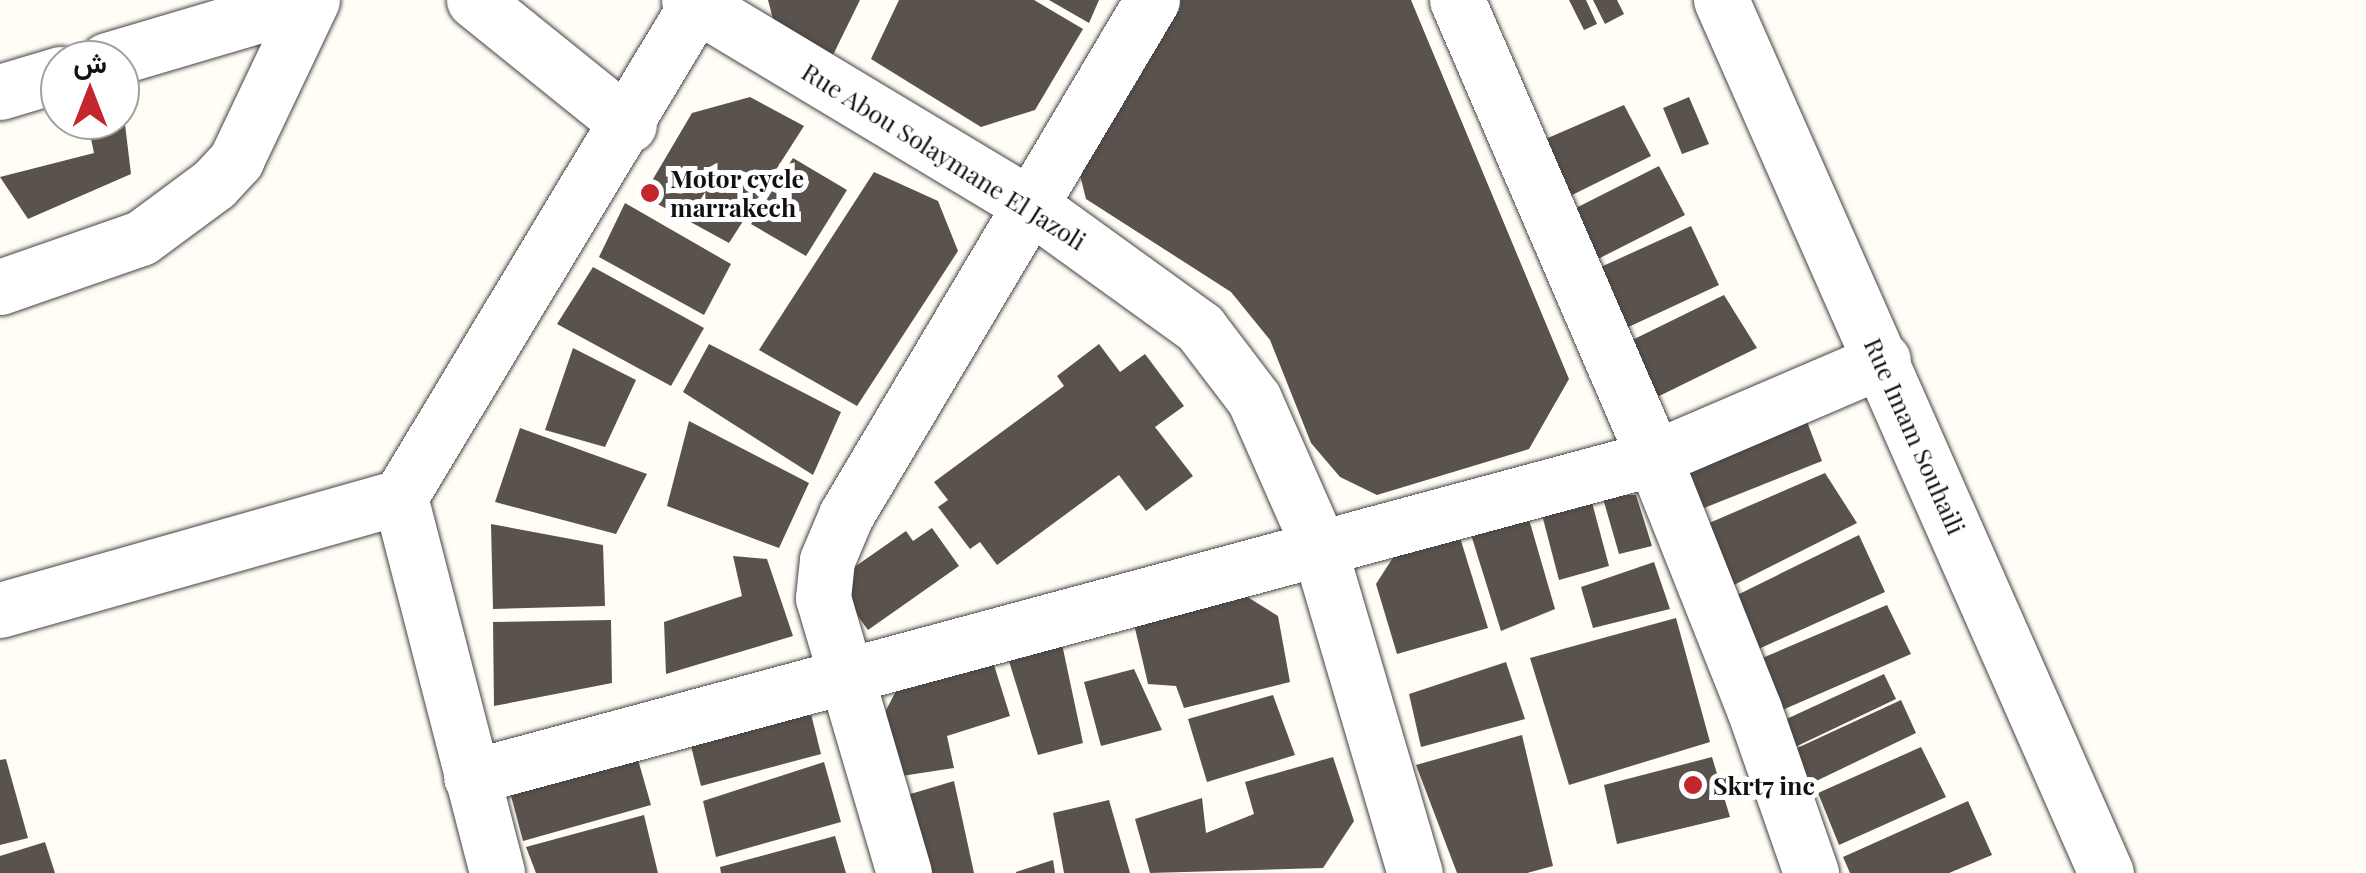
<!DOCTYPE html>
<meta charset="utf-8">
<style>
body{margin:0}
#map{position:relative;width:2366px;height:873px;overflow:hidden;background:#fffdf5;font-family:"Playfair Display",Vazirmatn,serif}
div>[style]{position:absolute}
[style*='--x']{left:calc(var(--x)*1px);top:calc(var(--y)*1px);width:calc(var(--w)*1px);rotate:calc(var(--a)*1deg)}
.building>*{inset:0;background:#5a524d}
.roads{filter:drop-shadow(0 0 2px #444) drop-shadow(0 0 2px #444)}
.minor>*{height:55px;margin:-27.5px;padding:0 27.5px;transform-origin:27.5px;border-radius:27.5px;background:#fff}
.dots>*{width:28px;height:28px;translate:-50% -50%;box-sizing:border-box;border:5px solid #fff;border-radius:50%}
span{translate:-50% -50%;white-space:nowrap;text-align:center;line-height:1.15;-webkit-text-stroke:10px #fff;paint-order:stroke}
.street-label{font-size:25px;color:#111}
.poi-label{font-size:25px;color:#111;font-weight:700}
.left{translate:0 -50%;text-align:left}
.north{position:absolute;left:40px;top:40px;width:100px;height:100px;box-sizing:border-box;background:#fff;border:2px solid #a0a0a0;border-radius:50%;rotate:0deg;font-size:28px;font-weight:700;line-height:40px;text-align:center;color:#111}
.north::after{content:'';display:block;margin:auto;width:35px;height:45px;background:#c4262e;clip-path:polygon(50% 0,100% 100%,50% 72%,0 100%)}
</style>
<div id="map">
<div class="building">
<i style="clip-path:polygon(768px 0,860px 0,831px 59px,774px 23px)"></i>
<i style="clip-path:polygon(899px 0,1034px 0,1083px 29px,1035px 110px,981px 127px,871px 59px)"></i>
<i style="clip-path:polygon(1049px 0,1099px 0,1089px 23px)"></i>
<i style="clip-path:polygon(1166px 0,1411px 0,1569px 379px,1529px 449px,1377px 495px,1340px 477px,1311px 443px,1270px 340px,1231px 292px,1086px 199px,1075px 155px)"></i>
<i style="clip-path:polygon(1569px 0,1586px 0,1597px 24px,1584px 30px)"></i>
<i style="clip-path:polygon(1593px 0,1617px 0,1624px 14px,1605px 24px)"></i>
<i style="clip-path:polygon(120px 83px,131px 174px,28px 219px,0 177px,94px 153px,87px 120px,120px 120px)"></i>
<i style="clip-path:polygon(750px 97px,804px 126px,729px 243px,643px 196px,692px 113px)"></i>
<i style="clip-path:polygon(1689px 97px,1709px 144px,1682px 154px,1663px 108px)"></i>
<i style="clip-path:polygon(1624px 105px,1651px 156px,1562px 200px,1534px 144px)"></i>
<i style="clip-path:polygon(793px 158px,847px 190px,806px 256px,751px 224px)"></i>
<i style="clip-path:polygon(1659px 166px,1685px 215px,1592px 262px,1564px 214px)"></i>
<i style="clip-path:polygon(874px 172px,938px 201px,958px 251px,857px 406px,759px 350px)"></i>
<i style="clip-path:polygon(625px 203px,731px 264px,704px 315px,599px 257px)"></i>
<i style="clip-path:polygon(1691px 226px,1719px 285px,1609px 336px,1581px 276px)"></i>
<i style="clip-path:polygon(593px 267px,704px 328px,671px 386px,557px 324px)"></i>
<i style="clip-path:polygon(1724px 295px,1757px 348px,1645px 403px,1618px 347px)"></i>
<i style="clip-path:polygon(709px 344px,841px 412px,813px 475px,683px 392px)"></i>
<i style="clip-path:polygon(1099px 344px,1120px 372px,1145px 354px,1184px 406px,1155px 427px,1193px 476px,1146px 511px,1119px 475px,997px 565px,980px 542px,970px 549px,938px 507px,948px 500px,934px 482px,1064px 386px,1057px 376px)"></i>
<i style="clip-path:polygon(573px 348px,636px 380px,605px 447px,545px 430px)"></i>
<i style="clip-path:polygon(1801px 406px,1822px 461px,1699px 510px,1674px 463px)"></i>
<i style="clip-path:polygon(689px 421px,809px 483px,779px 548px,667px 506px)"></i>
<i style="clip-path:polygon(520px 428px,647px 474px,616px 534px,495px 502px)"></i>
<i style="clip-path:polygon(1825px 473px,1857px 523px,1726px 589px,1700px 527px)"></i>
<i style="clip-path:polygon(1590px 495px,1609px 566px,1559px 580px,1540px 507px)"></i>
<i style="clip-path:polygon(1602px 495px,1636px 495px,1652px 546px,1619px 554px)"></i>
<i style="clip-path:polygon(1526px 509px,1555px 609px,1501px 631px,1468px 525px)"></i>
<i style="clip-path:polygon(491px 524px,603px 545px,605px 606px,493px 609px)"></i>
<i style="clip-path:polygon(932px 528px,959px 566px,868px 630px,833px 582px,906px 531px,913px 541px)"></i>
<i style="clip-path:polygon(1458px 531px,1488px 628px,1397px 654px,1376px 584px,1403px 542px)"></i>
<i style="clip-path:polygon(1859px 535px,1885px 592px,1752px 652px,1731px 598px)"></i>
<i style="clip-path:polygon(733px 556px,767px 559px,793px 636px,666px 674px,664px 622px,742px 596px)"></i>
<i style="clip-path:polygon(1654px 562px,1670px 609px,1593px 628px,1581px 587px)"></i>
<i style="clip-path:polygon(1233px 588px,1278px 616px,1290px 682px,1184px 708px,1176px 686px,1148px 684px,1134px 624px)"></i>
<i style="clip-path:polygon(1887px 605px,1911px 654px,1780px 711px,1760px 659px)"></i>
<i style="clip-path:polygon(1676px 618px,1710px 742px,1569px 785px,1530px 658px)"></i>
<i style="clip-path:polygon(611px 620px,612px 683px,494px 706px,493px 622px)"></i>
<i style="clip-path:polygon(1062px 644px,1083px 743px,1038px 755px,1008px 658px)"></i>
<i style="clip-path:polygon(1506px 662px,1525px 719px,1421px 747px,1409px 694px)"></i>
<i style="clip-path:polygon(994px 665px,1010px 716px,947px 736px,954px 768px,895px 777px,878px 726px,901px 681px)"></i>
<i style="clip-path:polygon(1134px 669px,1162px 730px,1101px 746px,1084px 682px)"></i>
<i style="clip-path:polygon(1884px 674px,1896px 699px,1793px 748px,1780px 722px)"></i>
<i style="clip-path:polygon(806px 694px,821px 754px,701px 786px,687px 730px)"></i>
<i style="clip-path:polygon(1273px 695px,1295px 755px,1207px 782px,1188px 719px)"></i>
<i style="clip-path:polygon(1901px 700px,1916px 733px,1810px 784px,1795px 749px)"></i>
<i style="clip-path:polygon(1522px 735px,1553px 866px,1527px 873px,1457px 873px,1416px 765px)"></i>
<i style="clip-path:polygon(633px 742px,651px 805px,523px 841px,506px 777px)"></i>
<i style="clip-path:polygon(1921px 747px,1946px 797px,1839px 845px,1818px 793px)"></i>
<i style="clip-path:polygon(1333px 757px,1354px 821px,1323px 868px,1150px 873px,1135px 819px,1202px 798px,1206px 833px,1254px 814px,1245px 782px)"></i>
<i style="clip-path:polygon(1712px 757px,1730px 817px,1617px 844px,1604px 785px)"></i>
<i style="clip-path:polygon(6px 759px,28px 838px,0 845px,0 760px)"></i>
<i style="clip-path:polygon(824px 762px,841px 822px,716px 857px,703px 801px)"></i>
<i style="clip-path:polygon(954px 781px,974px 873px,921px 873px,897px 798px)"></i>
<i style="clip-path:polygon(1109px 800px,1130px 873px,1064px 873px,1053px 813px)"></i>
<i style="clip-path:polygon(1968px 801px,1992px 855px,1949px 873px,1850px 873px,1843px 857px)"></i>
<i style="clip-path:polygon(644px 815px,658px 873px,536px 873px,526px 847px)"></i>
<i style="clip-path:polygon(835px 836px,846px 873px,721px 873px,720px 867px)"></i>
<i style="clip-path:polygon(45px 842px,55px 873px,0 873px,0 856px)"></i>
<i style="clip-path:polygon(1053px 860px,1055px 873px,1016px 873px,1016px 872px)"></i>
</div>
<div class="roads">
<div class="minor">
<i style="--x:474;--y:0;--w:199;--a:38.9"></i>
<i style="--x:689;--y:0;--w:394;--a:31"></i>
<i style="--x:1027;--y:203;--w:213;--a:35.8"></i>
<i style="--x:1200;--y:328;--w:89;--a:52.7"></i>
<i style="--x:1254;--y:399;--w:158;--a:66.2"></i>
<i style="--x:1318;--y:544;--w:343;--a:73.6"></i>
<i style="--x:1457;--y:0;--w:499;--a:66.7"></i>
<i style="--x:1654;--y:458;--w:270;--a:68.3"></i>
<i style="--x:1754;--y:709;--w:174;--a:70.8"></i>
<i style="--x:1721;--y:0;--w:954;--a:66.2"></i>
<i style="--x:107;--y:60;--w:211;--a:-16.5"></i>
<i style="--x:0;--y:92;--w:63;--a:-16.7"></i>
<i style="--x:0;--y:287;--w:149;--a:-19.2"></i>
<i style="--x:141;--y:238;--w:91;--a:-36.5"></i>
<i style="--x:214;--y:184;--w:33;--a:-47"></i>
<i style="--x:236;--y:160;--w:177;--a:-64.6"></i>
<i style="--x:400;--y:497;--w:388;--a:75.5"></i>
<i style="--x:0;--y:610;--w:416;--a:-15.8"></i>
<i style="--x:400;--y:497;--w:580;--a:-58.97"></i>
<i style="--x:471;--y:777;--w:1225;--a:-15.09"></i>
<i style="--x:1654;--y:458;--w:249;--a:-23.2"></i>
<i style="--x:904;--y:873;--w:287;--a:-106.4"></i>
<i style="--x:823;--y:598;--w:38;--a:-84"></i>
<i style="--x:827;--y:560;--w:49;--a:-67.1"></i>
<i style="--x:846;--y:515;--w:599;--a:-59.28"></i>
</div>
</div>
<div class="dots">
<i style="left:650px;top:193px;background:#c4262e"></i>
<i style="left:1693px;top:785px;background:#c4262e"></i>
</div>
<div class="street-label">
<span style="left:944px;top:156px;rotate:32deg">Rue Abou Solaymane El Jazoli</span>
<span style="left:1915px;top:436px;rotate:66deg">Rue Imam Souhaili</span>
</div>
<div class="poi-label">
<span class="left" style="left:670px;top:193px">Motor cycle<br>marrakech</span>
<span class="left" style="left:1713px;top:785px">Skrt7 inc</span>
</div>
<div class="north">ش</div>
</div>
